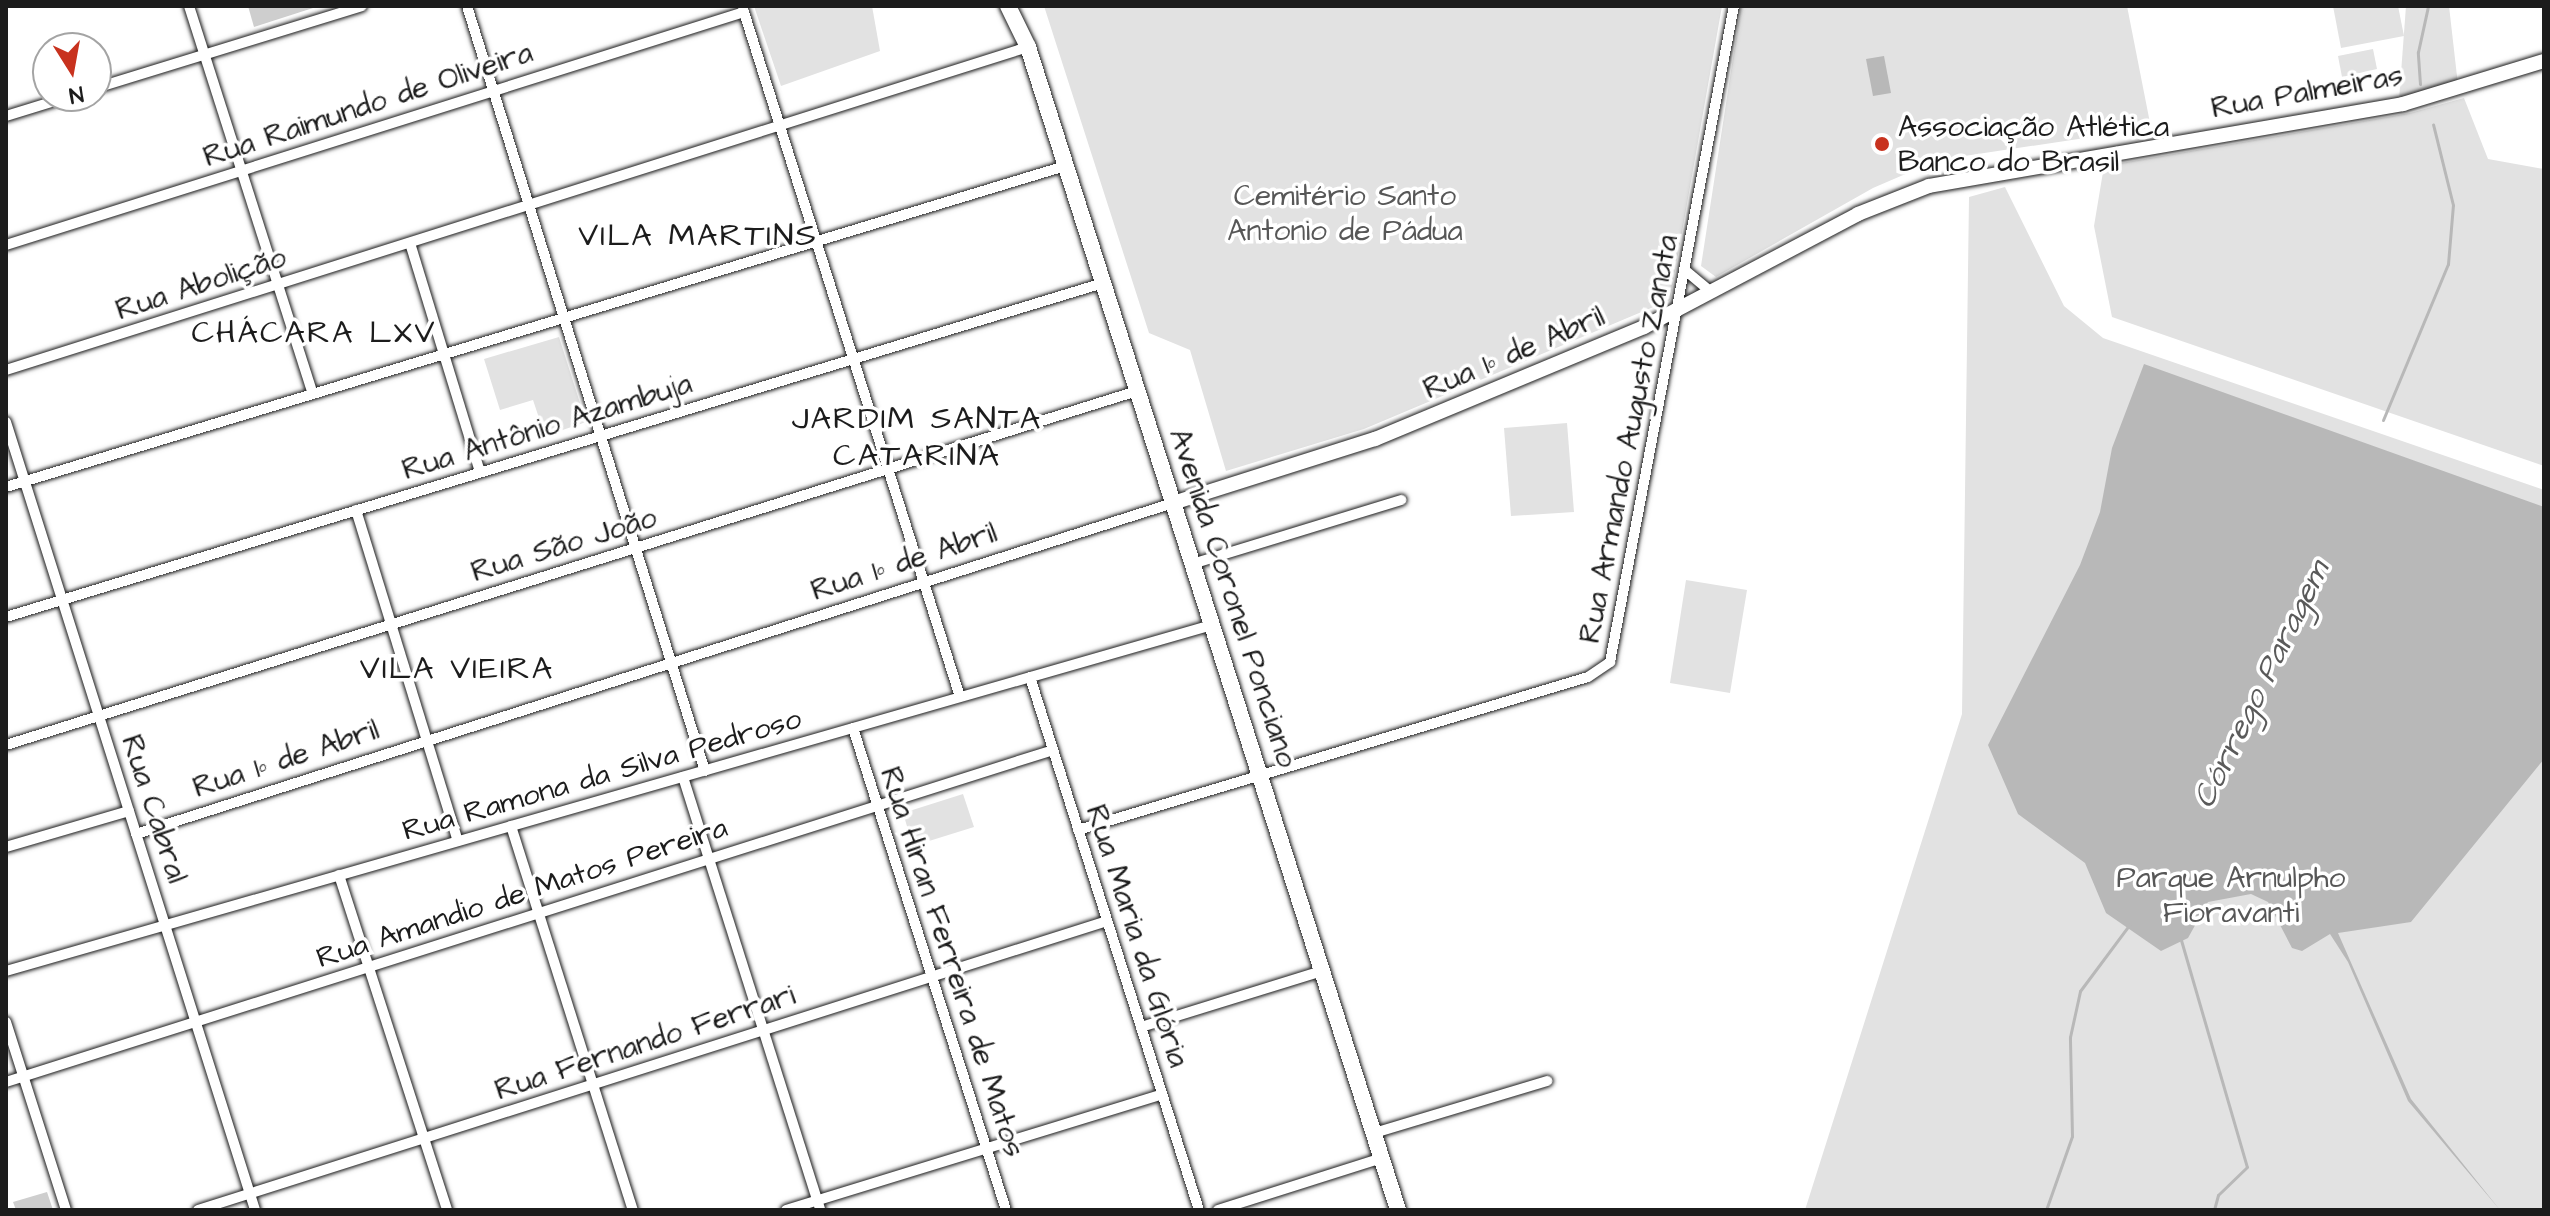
<!DOCTYPE html>
<meta charset="utf-8">
<style>
body{margin:0}
#map{position:relative;width:2550px;height:1216px;overflow:hidden;background:#fff;font-family:"Architects Daughter",sans-serif}
div>[style]{position:absolute}
[style*='--x']{left:calc(var(--x)*1px);top:calc(var(--y)*1px);width:calc(var(--w)*1px);rotate:calc(var(--a)*1deg)}
.green>*{inset:0;background:#e2e2e2}
.water>*{inset:0;background:#b8b8b8}
.stream>*{height:3px;margin:-1.5px;padding:0 1.5px;transform-origin:1.5px;border-radius:1.5px;background:#b8b8b8}
.building>*{inset:0;background:#cecece}
.roads{filter:drop-shadow(0 0 2px #1c1c1c) drop-shadow(0 0 2px #1c1c1c)}
.street>*{height:10px;margin:-5px;padding:0 5px;transform-origin:5px;border-radius:5px;background:#fff}
.secondary>*{height:14px;margin:-7px;padding:0 7px;transform-origin:7px;border-radius:7px;background:#fff}
.primary>*{height:16px;margin:-8px;padding:0 8px;transform-origin:8px;border-radius:8px;background:#fff}
.dots>*{width:22px;height:22px;translate:-50% -50%;box-sizing:border-box;border:4px solid #fff;border-radius:50%}
span{translate:-50% -50%;white-space:nowrap;text-align:center;line-height:1.15;-webkit-text-stroke:7px #fff;paint-order:stroke}
.street-label{font-size:30px;color:#1c1c1c}
.poi-label{font-size:30px;color:#1c1c1c}
.left{translate:0 -50%;text-align:left}
.park-label{font-size:30px;color:#575757}
.neighbourhood-label{font-size:32px;color:#1c1c1c;letter-spacing:2px}
.water-label{font-size:32px;color:#5a5a5a;font-style:italic}
.frame{position:absolute;inset:0;border:8px solid #1c1c1c;pointer-events:none}
.north{position:absolute;left:32px;top:32px;width:80px;height:80px;box-sizing:border-box;background:#fff;border:2px solid #a4a4a4;border-radius:50%;rotate:169deg;font-size:22px;font-weight:700;line-height:32px;text-align:center;color:#1c1c1c}
.north::after{content:'';display:block;margin:auto;width:28px;height:36px;background:#c8321e;clip-path:polygon(50% 0,100% 100%,50% 72%,0 100%)}
</style>
<div id="map">
<div class="green">
<i style="clip-path:polygon(754px 6px,872px 6px,880px 51px,781px 86px)"></i>
<i style="clip-path:polygon(1044px 6px,1722px 6px,1670px 300px,1364px 429px,1226px 471px,1190px 350px,1149px 333px)"></i>
<i style="clip-path:polygon(1741px 6px,2127px 6px,2151px 128px,1938px 160px,1873px 188px,1716px 277px,1701px 266px)"></i>
<i style="clip-path:polygon(2333px 6px,2398px 6px,2404px 36px,2341px 48px)"></i>
<i style="clip-path:polygon(2406px 6px,2449px 6px,2458px 85px,2399px 100px)"></i>
<i style="clip-path:polygon(2373px 49px,2377px 69px,2342px 77px,2338px 56px)"></i>
<i style="clip-path:polygon(2464px 98px,2488px 159px,2544px 169px,2544px 466px,2112px 317px,2094px 226px,2104px 166px,2410px 113px)"></i>
<i style="clip-path:polygon(2005px 187px,2064px 306px,2103px 338px,2544px 490px,2544px 1210px,1805px 1210px,1962px 714px,1969px 197px)"></i>
<i style="clip-path:polygon(559px 337px,586px 422px,545px 436px,533px 400px,500px 410px,484px 359px)"></i>
<i style="clip-path:polygon(1567px 423px,1574px 512px,1511px 516px,1504px 428px)"></i>
<i style="clip-path:polygon(1686px 580px,1747px 590px,1730px 693px,1670px 683px)"></i>
<i style="clip-path:polygon(963px 794px,974px 827px,913px 846px,903px 813px)"></i>
</div>
<div class="water">
<i style="clip-path:polygon(1884px 56px,1891px 93px,1873px 96px,1866px 59px)"></i>
<i style="clip-path:polygon(2144px 364px,2544px 507px,2544px 759px,2411px 922px,2338px 933px,2411px 1099px,2500px 1210px,2408px 1101px,2348px 962px,2330px 934px,2302px 951px,2292px 948px,2268px 902px,2251px 894px,2208px 902px,2188px 938px,2161px 951px,2106px 913px,2085px 863px,2018px 814px,1988px 745px,2080px 565px,2100px 512px,2112px 448px)"></i>
</div>
<div class="stream">
<i style="--x:2420;--y:84;--w:32;--a:-94"></i>
<i style="--x:2418;--y:52;--w:47;--a:-77.7"></i>
<i style="--x:2383;--y:420;--w:169;--a:-67.4"></i>
<i style="--x:2448;--y:264;--w:59;--a:-85.2"></i>
<i style="--x:2453;--y:205;--w:83;--a:-103.9"></i>
<i style="--x:2181;--y:940;--w:236;--a:73.8"></i>
<i style="--x:2247;--y:1167;--w:40;--a:136"></i>
<i style="--x:2218;--y:1195;--w:16;--a:105"></i>
<i style="--x:2046;--y:1210;--w:78;--a:-70.6"></i>
<i style="--x:2072;--y:1136;--w:99;--a:-91.2"></i>
<i style="--x:2070;--y:1037;--w:47;--a:-77.7"></i>
<i style="--x:2080;--y:991;--w:84;--a:-53.3"></i>
</div>
<div class="building">
<i style="clip-path:polygon(248px 6px,312px 6px,313px 8px,254px 27px)"></i>
<i style="clip-path:polygon(47px 1192px,53px 1210px,16px 1210px,13px 1202px)"></i>
</div>
<div class="roads">
<div class="street">
<i style="--x:189;--y:6;--w:407;--a:72.3"></i>
<i style="--x:467;--y:6;--w:801;--a:72.72"></i>
<i style="--x:743;--y:9;--w:721;--a:72.49"></i>
<i style="--x:96;--y:88;--w:278;--a:-17.1"></i>
<i style="--x:6;--y:116;--w:68;--a:-17.1"></i>
<i style="--x:410;--y:243;--w:239;--a:73"></i>
<i style="--x:6;--y:245;--w:774;--a:-17.52"></i>
<i style="--x:1686;--y:271;--w:33;--a:40"></i>
<i style="--x:6;--y:370;--w:1072;--a:-17.54"></i>
<i style="--x:6;--y:422;--w:826;--a:72.46"></i>
<i style="--x:6;--y:487;--w:1107;--a:-16.86"></i>
<i style="--x:356;--y:510;--w:346;--a:72.9"></i>
<i style="--x:1192;--y:564;--w:219;--a:-17"></i>
<i style="--x:6;--y:617;--w:1147;--a:-16.93"></i>
<i style="--x:1030;--y:677;--w:559;--a:72.41"></i>
<i style="--x:853;--y:728;--w:506;--a:72.39"></i>
<i style="--x:6;--y:745;--w:1185;--a:-17.38"></i>
<i style="--x:683;--y:777;--w:454;--a:72.4"></i>
<i style="--x:511;--y:826;--w:403;--a:72.4"></i>
<i style="--x:1078;--y:830;--w:532;--a:-16.7"></i>
<i style="--x:1588;--y:677;--w:27;--a:-34"></i>
<i style="--x:1610;--y:662;--w:668;--a:-79.3"></i>
<i style="--x:136;--y:834;--w:1089;--a:-17.7"></i>
<i style="--x:6;--y:847;--w:128;--a:-16.3"></i>
<i style="--x:339;--y:875;--w:352;--a:72.1"></i>
<i style="--x:6;--y:971;--w:1255;--a:-16.01"></i>
<i style="--x:6;--y:1022;--w:197;--a:72.3"></i>
<i style="--x:1141;--y:1027;--w:189;--a:-17.2"></i>
<i style="--x:6;--y:1082;--w:1098;--a:-17.59"></i>
<i style="--x:1374;--y:1133;--w:181;--a:-16.7"></i>
<i style="--x:198;--y:1210;--w:954;--a:-17.64"></i>
<i style="--x:786;--y:1210;--w:393;--a:-17.1"></i>
<i style="--x:1218;--y:1210;--w:172;--a:-17.6"></i>
</div>
<div class="secondary">
<i style="--x:1173;--y:503;--w:212;--a:-17.6"></i>
<i style="--x:1375;--y:439;--w:291;--a:-22.6"></i>
<i style="--x:1644;--y:327;--w:242;--a:-27.8"></i>
<i style="--x:1858;--y:214;--w:76;--a:-21.5"></i>
<i style="--x:1929;--y:186;--w:481;--a:-9.8"></i>
<i style="--x:2403;--y:104;--w:147;--a:-17"></i>
</div>
<div class="primary">
<i style="--x:1008;--y:6;--w:46;--a:64"></i>
<i style="--x:1028;--y:47;--w:1220;--a:72.35"></i>
</div>
</div>
<div class="dots">
<i style="left:1882px;top:144px;background:#c8321e"></i>
</div>
<div class="street-label">
<span style="left:2307px;top:92px;rotate:-10deg">Rua Palmeiras</span>
<span style="left:368px;top:105px;rotate:-18deg">Rua Raimundo de Oliveira</span>
<span style="left:201px;top:284px;rotate:-18deg">Rua Abolição</span>
<span style="left:1514px;top:353px;rotate:-23deg">Rua 1º de Abril</span>
<span style="left:547px;top:427px;rotate:-17deg">Rua Antônio Azambuja</span>
<span style="left:1629px;top:439px;rotate:-79deg">Rua Armando Augusto Zanata</span>
<span style="left:564px;top:545px;rotate:-17deg">Rua São João</span>
<span style="left:904px;top:562px;rotate:-18deg">Rua 1º de Abril</span>
<span style="left:1233px;top:598px;rotate:72deg">Avenida Coronel Ponciano</span>
<span style="left:286px;top:759px;rotate:-18deg">Rua 1º de Abril</span>
<span style="left:602px;top:775px;rotate:-16deg">Rua Ramona da Silva Pedroso</span>
<span style="left:154px;top:809px;rotate:72deg">Rua Cabral</span>
<span style="left:522px;top:893px;rotate:-18deg">Rua Amandio de Matos Pereira</span>
<span style="left:1137px;top:936px;rotate:72deg">Rua Maria da Glória</span>
<span style="left:952px;top:962px;rotate:72deg">Rua Hiran Ferreira de Matos</span>
<span style="left:645px;top:1043px;rotate:-18deg">Rua Fernando Ferrari</span>
</div>
<div class="poi-label">
<span class="left" style="left:1898px;top:144px">Associação Atlética<br>Banco do Brasil</span>
</div>
<div class="park-label">
<span style="left:1345px;top:213px">Cemitério Santo<br>Antonio de Pádua</span>
<span style="left:2231px;top:895px">Parque Arnulpho<br>Fioravanti</span>
</div>
<div class="neighbourhood-label">
<span style="left:698px;top:236px">VILA MARTINS</span>
<span style="left:314px;top:333px">CHÁCARA LXV</span>
<span style="left:917px;top:438px">JARDIM SANTA<br>CATARINA</span>
<span style="left:457px;top:669px">VILA VIEIRA</span>
</div>
<div class="water-label">
<span style="left:2262px;top:685px;rotate:-64deg">Córrego Paragem</span>
</div>
<div class="frame"></div>
<div class="north">N</div>
</div>
